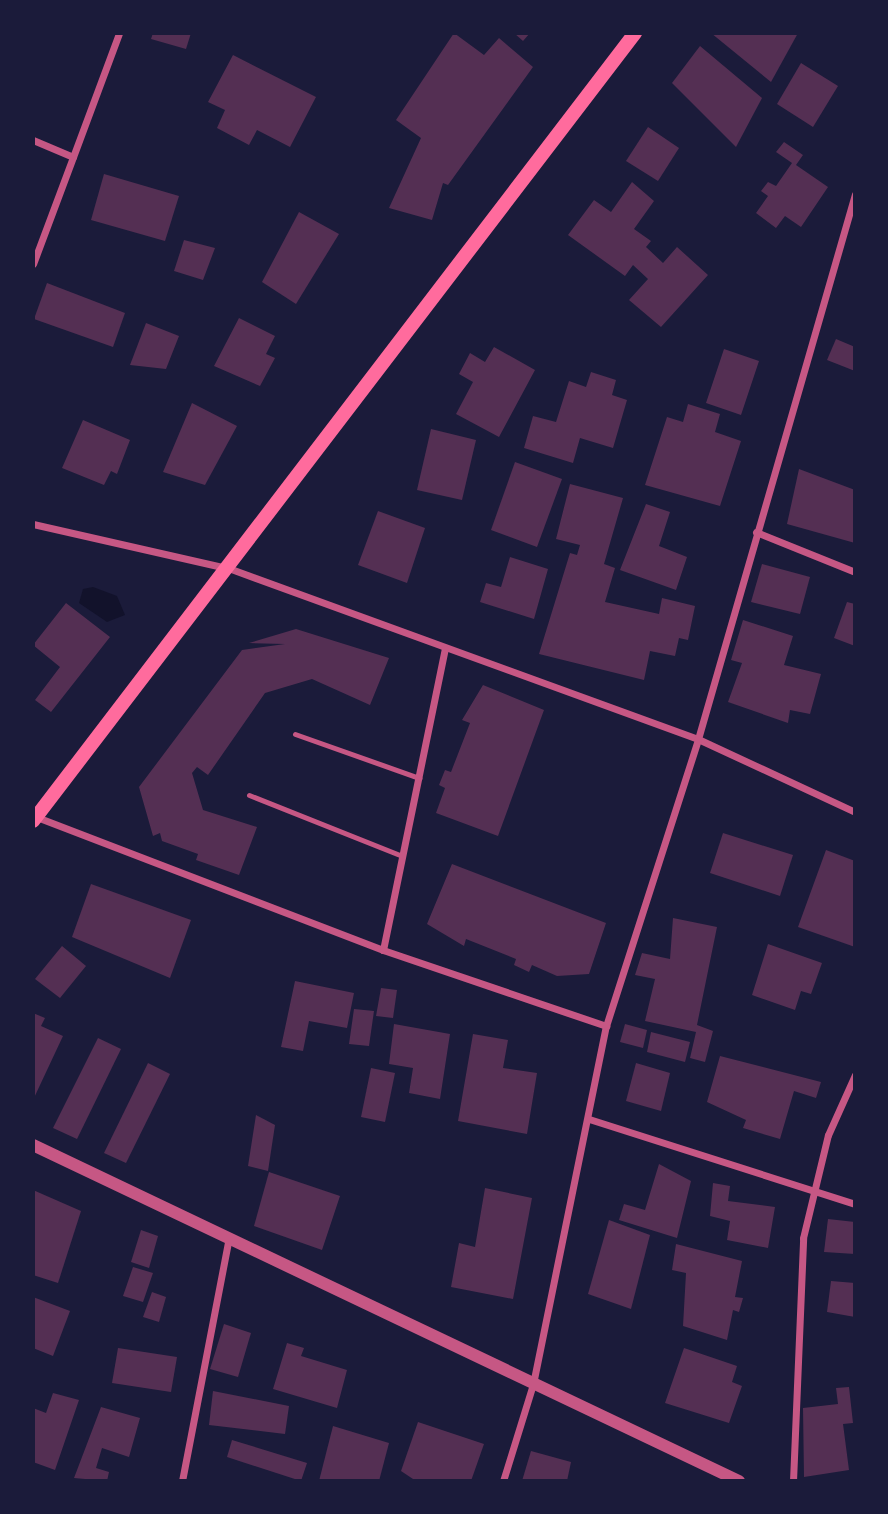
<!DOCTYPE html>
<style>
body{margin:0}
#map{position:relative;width:888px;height:1514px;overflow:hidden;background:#1b1b3a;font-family:"Roboto Condensed",sans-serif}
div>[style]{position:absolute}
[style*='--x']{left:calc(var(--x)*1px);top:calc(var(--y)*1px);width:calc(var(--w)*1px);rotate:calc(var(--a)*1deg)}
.water>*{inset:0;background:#12122b}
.building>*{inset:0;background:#542f53}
.service>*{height:5px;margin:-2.5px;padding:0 2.5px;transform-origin:2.5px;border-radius:2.5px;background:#c65784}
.minor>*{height:7px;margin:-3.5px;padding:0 3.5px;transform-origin:3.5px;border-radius:3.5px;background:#c65784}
.tertiary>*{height:12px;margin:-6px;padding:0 6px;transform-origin:6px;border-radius:6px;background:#c65784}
.secondary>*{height:14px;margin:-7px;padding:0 7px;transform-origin:7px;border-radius:7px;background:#ff6b9d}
span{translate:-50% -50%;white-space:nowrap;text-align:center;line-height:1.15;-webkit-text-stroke:7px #1b1b3a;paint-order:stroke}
.frame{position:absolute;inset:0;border:35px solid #1b1b3a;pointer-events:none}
</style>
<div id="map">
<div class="water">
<i style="clip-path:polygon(93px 587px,117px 596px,125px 615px,107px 622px,79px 603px,83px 589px)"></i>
</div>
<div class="building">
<i style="clip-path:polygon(153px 33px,191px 33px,186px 49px,151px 39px)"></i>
<i style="clip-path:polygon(454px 33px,484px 55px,499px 38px,533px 67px,448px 185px,443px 183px,432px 220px,389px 208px,421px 138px,396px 120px)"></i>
<i style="clip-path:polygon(514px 33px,530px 33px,523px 41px)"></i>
<i style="clip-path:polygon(711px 33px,798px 33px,771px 82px)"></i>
<i style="clip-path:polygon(700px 46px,762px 98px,736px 147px,672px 83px)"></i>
<i style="clip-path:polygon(233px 55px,316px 97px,290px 147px,257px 130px,249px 145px,217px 128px,225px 110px,208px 102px)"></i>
<i style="clip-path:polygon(801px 63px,838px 86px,813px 127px,777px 104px)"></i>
<i style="clip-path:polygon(648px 127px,679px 148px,658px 181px,626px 161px)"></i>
<i style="clip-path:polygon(784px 142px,803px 155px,796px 165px,828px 187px,801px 227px,785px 216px,776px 228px,756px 213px,768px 196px,761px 191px,768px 182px,776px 186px,792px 163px,776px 152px)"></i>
<i style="clip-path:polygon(104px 174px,179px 196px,165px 241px,91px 220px)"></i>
<i style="clip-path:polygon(632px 182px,654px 201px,634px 229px,651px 241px,646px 247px,663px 263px,677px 247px,708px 275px,661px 327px,629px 300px,648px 279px,633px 265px,625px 276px,568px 235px,594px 200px,611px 212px)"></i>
<i style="clip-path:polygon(299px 212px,339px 234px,296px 304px,262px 282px)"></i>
<i style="clip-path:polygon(184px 240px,215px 248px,203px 280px,174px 271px)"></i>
<i style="clip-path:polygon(47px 283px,125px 313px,113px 347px,34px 319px)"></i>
<i style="clip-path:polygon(239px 318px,275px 336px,266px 354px,275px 358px,260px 386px,214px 366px)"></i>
<i style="clip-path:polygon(146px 323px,179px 336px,166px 369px,130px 365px)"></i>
<i style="clip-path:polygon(836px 339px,855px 347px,855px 371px,827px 360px)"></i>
<i style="clip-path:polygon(494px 347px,535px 370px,499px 437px,456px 414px,473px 382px,459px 374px,470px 353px,485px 362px)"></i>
<i style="clip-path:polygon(724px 349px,759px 361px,741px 415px,706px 403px)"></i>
<i style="clip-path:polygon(591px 372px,616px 380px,612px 395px,627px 400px,613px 448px,580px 438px,573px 463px,524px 448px,533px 416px,556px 422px,569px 381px,586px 387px)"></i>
<i style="clip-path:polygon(192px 403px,237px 426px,205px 485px,163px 472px)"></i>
<i style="clip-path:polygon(688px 404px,720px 414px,715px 432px,741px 441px,720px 506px,645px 485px,667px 417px,683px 422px)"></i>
<i style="clip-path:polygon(83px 420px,130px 440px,117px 474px,111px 471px,104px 485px,62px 468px)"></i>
<i style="clip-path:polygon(431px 429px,476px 440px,462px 500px,417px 490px)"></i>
<i style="clip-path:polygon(515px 462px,562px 479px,537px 547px,491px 530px)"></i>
<i style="clip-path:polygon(799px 469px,855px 490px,855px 543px,787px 524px)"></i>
<i style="clip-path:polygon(570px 484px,623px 498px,604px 564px,615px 568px,605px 602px,659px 614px,662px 598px,695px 606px,688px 640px,679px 638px,675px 656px,650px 651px,644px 680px,539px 654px,570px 553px,577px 555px,580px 545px,556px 539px)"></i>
<i style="clip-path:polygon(646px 504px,670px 512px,659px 546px,687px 557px,676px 590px,620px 570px)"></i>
<i style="clip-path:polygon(378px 511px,425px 528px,407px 583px,358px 565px)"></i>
<i style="clip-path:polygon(510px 557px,548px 569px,534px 619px,480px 602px,486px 583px,501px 587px)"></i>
<i style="clip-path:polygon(762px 564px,810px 577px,800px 614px,751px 602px)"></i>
<i style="clip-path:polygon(847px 602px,855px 604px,855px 646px,834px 638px)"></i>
<i style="clip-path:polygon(66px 603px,110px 637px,51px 712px,35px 700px,60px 667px,33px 645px)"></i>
<i style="clip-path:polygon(743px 620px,793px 636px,784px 665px,821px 674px,810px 714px,790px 710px,788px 723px,728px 702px,742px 663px,731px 660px)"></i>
<i style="clip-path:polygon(296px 629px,389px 658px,370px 705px,312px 679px,265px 693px,208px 775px,197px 767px,192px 773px,203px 810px,257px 827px,239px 875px,196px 860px,198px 854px,162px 841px,160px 833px,153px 836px,139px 787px,242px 650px,285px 644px,249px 643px)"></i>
<i style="clip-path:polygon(483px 685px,544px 710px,498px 836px,436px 813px,445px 788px,439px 785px,445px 770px,451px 772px,470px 723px,462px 720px)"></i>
<i style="clip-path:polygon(723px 833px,793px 855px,780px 896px,710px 873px)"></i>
<i style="clip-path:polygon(826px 850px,855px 861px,855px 947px,798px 927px)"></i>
<i style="clip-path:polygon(452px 864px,606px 923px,589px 974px,557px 976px,532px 965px,529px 972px,514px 965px,516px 959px,466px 939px,464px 946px,427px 924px)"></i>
<i style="clip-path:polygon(91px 884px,191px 920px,170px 978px,72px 937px)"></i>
<i style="clip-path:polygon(673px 918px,717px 927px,697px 1025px,713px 1031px,705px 1062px,690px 1058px,696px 1032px,645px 1021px,655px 979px,635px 975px,642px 953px,670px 959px)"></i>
<i style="clip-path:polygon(768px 944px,822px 963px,811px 994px,801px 991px,795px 1010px,752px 995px)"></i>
<i style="clip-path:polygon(62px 946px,86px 966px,60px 998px,35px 979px)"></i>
<i style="clip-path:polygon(295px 981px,354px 993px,347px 1028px,309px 1021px,303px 1051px,281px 1047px)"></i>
<i style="clip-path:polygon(381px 988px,397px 990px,393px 1018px,376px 1016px)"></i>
<i style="clip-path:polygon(354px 1009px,374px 1011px,369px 1046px,349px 1044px)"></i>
<i style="clip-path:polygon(33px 1013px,45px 1018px,41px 1026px,63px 1036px,33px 1100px)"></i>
<i style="clip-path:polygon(394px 1024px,450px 1034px,440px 1099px,409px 1093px,413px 1068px,389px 1064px)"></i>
<i style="clip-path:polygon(625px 1024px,647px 1030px,643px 1048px,620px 1042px)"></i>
<i style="clip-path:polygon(651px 1032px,690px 1042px,685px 1062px,647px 1052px)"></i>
<i style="clip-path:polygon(473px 1034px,508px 1040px,503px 1068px,537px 1073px,527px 1134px,458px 1121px)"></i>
<i style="clip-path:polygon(98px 1038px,121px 1049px,77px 1139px,53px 1128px)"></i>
<i style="clip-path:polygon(720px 1056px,821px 1082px,816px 1098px,794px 1091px,780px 1139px,743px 1128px,746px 1120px,707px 1102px)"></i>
<i style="clip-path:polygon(148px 1063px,170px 1074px,126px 1163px,104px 1153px)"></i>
<i style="clip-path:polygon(636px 1063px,670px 1073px,661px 1111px,626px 1101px)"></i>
<i style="clip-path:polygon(371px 1068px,395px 1073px,385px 1122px,361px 1117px)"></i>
<i style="clip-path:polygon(256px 1115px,275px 1125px,268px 1171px,248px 1166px)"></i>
<i style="clip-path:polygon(659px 1164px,691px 1181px,677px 1238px,619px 1220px,624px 1204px,645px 1210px)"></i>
<i style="clip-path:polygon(269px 1172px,340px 1196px,322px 1250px,254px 1226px)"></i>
<i style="clip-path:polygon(713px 1183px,730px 1186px,728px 1201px,775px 1207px,768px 1248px,727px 1240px,730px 1221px,710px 1216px)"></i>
<i style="clip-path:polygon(485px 1188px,532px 1198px,513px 1299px,451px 1287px,459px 1243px,475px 1247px)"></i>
<i style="clip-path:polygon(33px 1190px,81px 1211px,58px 1283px,33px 1275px)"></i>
<i style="clip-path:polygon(828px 1219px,855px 1222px,855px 1254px,824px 1252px)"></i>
<i style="clip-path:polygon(609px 1220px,650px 1235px,631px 1309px,588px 1294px)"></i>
<i style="clip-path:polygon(141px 1230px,158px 1236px,149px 1268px,131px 1262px)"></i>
<i style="clip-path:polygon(676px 1244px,742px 1261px,735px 1297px,743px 1298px,739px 1312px,733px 1310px,727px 1340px,683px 1326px,686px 1273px,672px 1270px)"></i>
<i style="clip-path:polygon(133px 1267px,153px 1273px,143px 1302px,123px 1296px)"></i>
<i style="clip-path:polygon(831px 1281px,855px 1283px,855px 1317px,827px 1312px)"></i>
<i style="clip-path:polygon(152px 1292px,166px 1297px,159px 1322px,143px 1317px)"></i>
<i style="clip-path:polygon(33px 1297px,70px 1311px,53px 1356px,33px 1348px)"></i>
<i style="clip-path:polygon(224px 1324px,251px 1333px,238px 1377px,210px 1369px)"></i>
<i style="clip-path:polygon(287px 1343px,304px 1348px,301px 1356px,347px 1370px,337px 1408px,273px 1389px)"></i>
<i style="clip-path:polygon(118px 1348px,177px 1357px,171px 1392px,112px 1383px)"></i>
<i style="clip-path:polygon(684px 1348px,737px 1366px,732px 1382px,742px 1386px,729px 1423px,665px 1403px)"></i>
<i style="clip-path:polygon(849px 1387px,853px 1423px,843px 1424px,849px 1470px,804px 1477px,803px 1408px,838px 1404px,836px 1388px)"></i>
<i style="clip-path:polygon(213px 1391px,289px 1406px,285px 1434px,209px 1425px)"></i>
<i style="clip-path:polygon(53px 1393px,79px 1400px,55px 1470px,33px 1462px,33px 1408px,46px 1413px)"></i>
<i style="clip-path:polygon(101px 1407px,140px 1418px,129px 1457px,102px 1448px,96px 1468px,109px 1472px,107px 1481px,74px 1478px)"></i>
<i style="clip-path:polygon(418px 1422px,484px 1444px,471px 1481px,416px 1481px,401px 1471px)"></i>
<i style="clip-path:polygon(333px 1426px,389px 1443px,379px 1481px,319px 1481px)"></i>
<i style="clip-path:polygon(232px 1440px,307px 1463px,301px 1481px,227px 1457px)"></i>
<i style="clip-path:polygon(531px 1451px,571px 1462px,567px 1481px,522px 1481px)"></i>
</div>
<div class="service">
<i style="--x:295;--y:734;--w:132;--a:19.5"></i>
<i style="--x:249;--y:795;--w:165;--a:21.7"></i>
</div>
<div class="minor">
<i style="--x:33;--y:140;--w:43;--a:23"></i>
<i style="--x:73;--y:157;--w:114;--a:110.5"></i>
<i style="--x:73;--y:157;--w:132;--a:-69.6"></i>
<i style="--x:33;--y:524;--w:203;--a:12.8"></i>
<i style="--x:231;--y:569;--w:497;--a:20"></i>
<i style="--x:698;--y:739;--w:173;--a:24.9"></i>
<i style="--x:756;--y:532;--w:107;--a:22"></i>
<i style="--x:34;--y:816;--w:374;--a:21"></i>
<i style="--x:383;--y:950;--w:236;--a:18.8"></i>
<i style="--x:383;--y:950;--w:307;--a:-78.4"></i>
<i style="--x:589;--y:1119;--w:279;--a:17.7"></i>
<i style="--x:182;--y:1481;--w:248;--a:-79.1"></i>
<i style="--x:503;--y:1481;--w:102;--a:-72.8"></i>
<i style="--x:533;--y:1384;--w:365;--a:-78.5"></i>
<i style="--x:606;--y:1026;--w:301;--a:-72.2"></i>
<i style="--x:698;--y:739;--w:567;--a:-73.93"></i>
<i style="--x:793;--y:1481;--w:243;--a:-87.6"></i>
<i style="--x:803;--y:1238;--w:106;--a:-76.4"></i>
<i style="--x:828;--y:1135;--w:66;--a:-65.8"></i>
</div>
<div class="tertiary">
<i style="--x:33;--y:1145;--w:782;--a:25.45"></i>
</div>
<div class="secondary">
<i style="--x:33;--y:821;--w:992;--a:-52.62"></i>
</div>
<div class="frame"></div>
</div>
